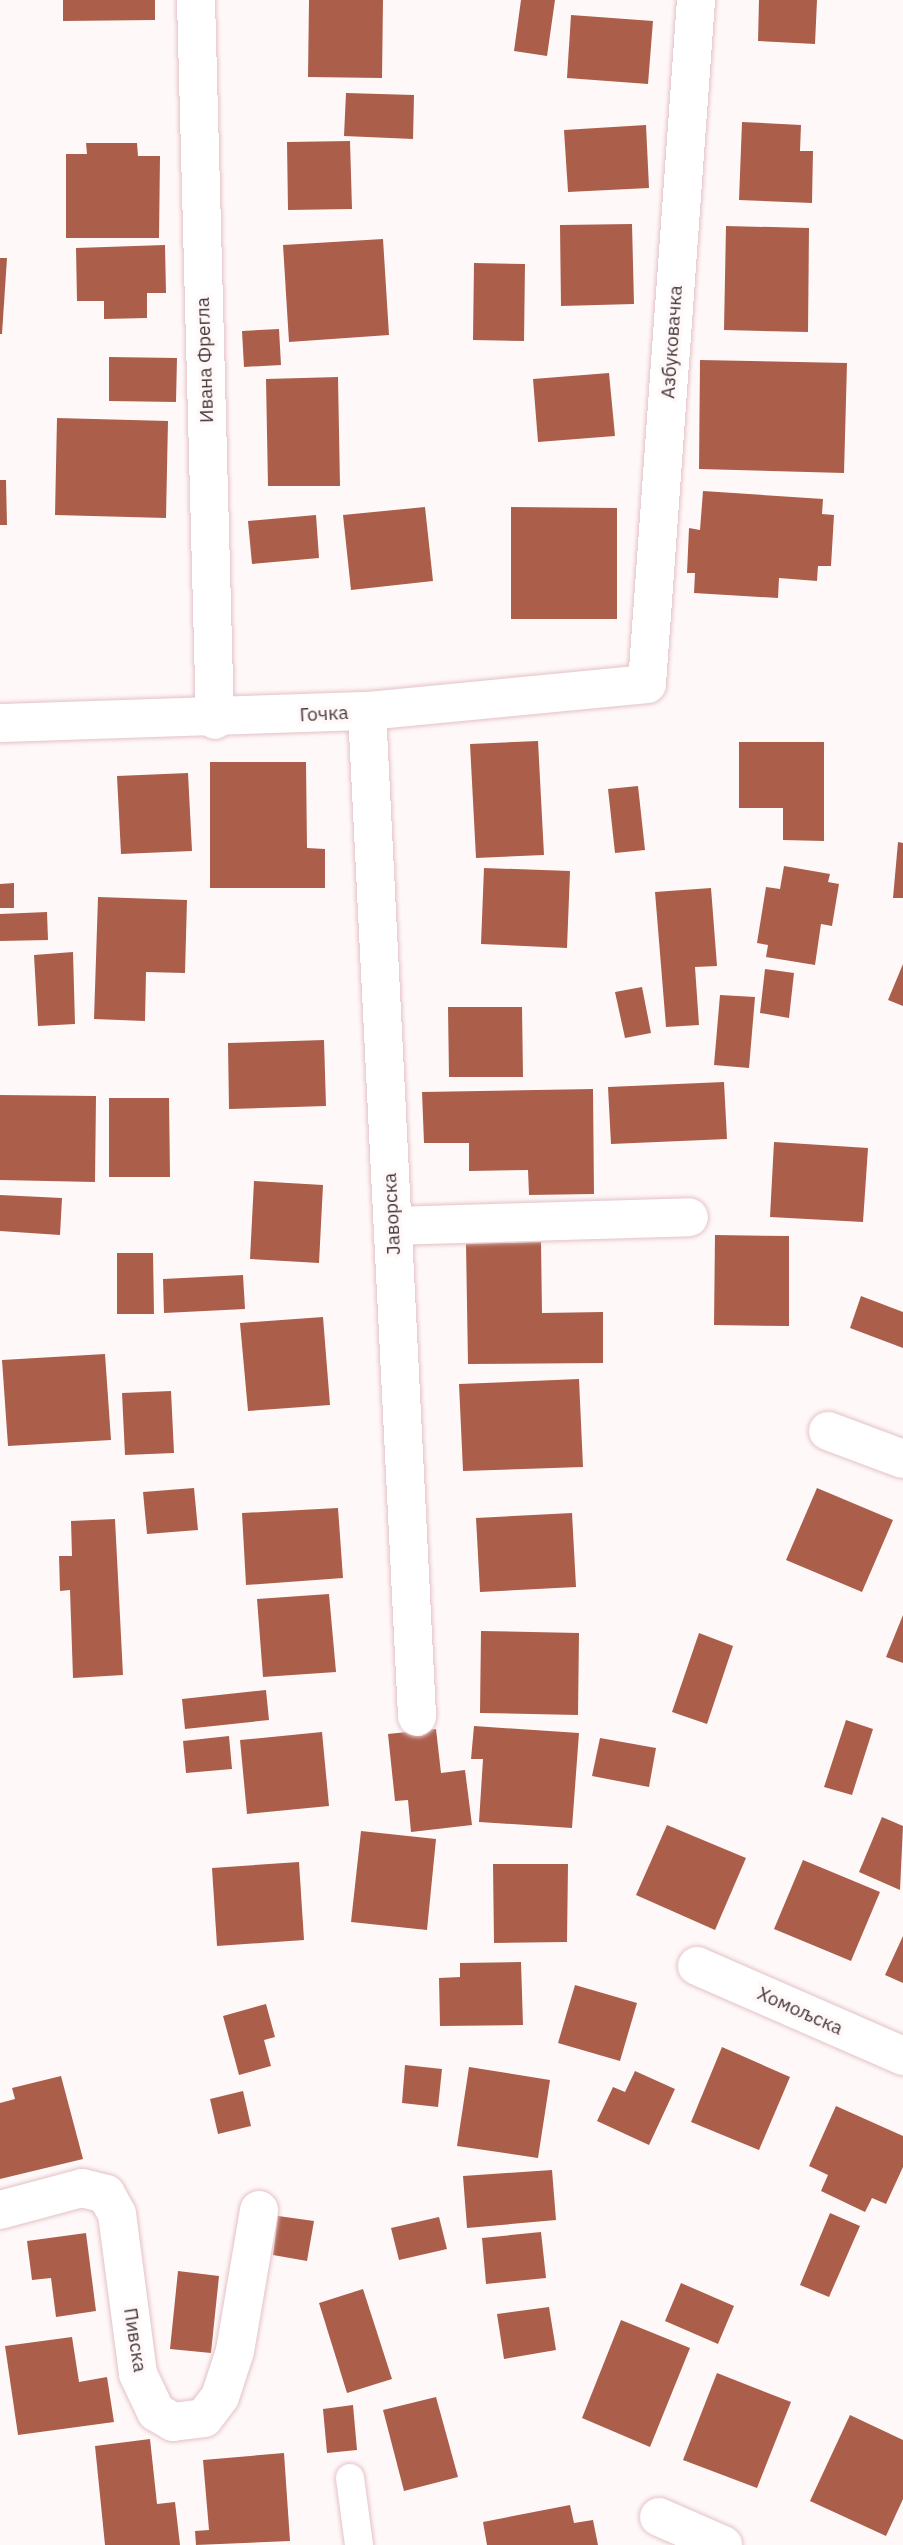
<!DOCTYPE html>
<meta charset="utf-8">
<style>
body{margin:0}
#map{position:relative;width:903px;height:2545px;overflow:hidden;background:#fff8f9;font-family:"IBM Plex Sans",sans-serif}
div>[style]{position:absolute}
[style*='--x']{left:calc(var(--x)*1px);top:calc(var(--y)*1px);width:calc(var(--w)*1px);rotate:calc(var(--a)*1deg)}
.building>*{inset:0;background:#ab5f4b}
.roads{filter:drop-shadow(0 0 2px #e3c2c6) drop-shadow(0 0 2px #e3c2c6)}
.service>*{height:28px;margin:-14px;padding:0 14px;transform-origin:14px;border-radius:14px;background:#fff}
.minor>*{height:38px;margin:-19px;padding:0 19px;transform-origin:19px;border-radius:19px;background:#fff}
span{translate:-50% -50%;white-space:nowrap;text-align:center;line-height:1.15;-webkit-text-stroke:7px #fff8f9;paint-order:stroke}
.street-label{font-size:19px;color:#46393a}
</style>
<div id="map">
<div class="building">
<i style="clip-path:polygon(63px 0,155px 0,155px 20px,63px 21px)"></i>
<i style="clip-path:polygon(309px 0,383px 0,382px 78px,308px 77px)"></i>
<i style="clip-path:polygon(521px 0,555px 0,547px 56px,514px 51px)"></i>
<i style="clip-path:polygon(759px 0,817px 0,815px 44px,758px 41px)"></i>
<i style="clip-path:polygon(571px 15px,653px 21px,648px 84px,567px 78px)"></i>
<i style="clip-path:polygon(346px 93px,414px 95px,413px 139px,344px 136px)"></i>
<i style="clip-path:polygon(742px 122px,801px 125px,800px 151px,813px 151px,812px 203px,739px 200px)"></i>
<i style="clip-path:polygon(646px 125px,649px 188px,568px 192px,564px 130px)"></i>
<i style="clip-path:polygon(350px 141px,352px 209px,288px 210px,287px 142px)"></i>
<i style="clip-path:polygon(86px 143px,137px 143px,138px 156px,160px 156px,159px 238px,66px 238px,66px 154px,87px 154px)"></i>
<i style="clip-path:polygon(632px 224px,634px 304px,561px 306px,560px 225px)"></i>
<i style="clip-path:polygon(726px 226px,809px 228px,808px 332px,724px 330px)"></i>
<i style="clip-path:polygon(383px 239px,389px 335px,289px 342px,283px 245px)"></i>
<i style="clip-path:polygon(165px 245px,166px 293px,147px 293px,147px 318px,104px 319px,104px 301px,77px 301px,76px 248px)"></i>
<i style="clip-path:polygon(0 258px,7px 258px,2px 334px,0 334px)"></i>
<i style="clip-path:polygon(474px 263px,525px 264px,524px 341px,473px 340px)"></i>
<i style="clip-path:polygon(279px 329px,281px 365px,244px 367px,242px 331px)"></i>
<i style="clip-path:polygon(109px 357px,177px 358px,176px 402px,109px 401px)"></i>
<i style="clip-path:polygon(700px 360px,847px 363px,844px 473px,699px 469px)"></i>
<i style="clip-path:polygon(609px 373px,615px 436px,538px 442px,533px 379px)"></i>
<i style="clip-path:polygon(338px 377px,340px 486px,268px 486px,266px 379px)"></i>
<i style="clip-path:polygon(57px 418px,168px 421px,166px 518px,55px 515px)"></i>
<i style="clip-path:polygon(0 480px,6px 480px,7px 525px,0 525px)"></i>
<i style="clip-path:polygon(703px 491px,823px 499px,822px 514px,834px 515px,831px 566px,818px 566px,817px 581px,779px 578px,778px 598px,694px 593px,695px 573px,687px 573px,689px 528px,700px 530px)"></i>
<i style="clip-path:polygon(425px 507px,433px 581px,351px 590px,343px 515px)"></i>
<i style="clip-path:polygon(511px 507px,617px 508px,617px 619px,511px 619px)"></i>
<i style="clip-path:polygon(316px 515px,319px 558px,252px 564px,248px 521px)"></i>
<i style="clip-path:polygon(538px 741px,544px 855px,476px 858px,470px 744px)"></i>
<i style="clip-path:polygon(739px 742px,824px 742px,824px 841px,783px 840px,783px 808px,739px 808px)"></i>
<i style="clip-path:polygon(210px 762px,306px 762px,307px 848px,325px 849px,325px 888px,210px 888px)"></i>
<i style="clip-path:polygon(188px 773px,192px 851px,121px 854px,117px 776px)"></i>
<i style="clip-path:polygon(638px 786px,645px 850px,615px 853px,608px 789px)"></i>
<i style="clip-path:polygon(898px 842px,903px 843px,903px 898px,893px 898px)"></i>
<i style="clip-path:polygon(784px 866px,830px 874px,828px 882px,839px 884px,832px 926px,821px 924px,815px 965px,766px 957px,768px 945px,757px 943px,766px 887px,780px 889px)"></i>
<i style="clip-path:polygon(484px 868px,570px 871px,567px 948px,481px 944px)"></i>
<i style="clip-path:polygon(14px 883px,14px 908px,0 908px,0 884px)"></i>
<i style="clip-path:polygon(711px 888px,717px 966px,695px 967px,699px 1025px,666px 1027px,655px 892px)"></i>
<i style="clip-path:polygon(98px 897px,187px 900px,185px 973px,146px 972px,145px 1021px,94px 1019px)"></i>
<i style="clip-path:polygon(47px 912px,48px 940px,0 941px,0 914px)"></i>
<i style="clip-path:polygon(73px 952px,75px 1024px,38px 1026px,34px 955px)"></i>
<i style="clip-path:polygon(903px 964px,903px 1006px,888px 1000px)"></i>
<i style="clip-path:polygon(765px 969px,794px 973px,789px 1018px,760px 1013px)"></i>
<i style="clip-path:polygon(642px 987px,651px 1033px,625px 1038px,615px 992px)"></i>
<i style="clip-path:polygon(720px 995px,755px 997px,749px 1068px,714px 1065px)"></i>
<i style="clip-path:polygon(448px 1007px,522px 1007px,523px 1077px,449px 1077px)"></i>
<i style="clip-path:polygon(324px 1040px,326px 1106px,229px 1109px,228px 1043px)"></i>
<i style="clip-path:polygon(724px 1082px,727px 1139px,611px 1144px,608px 1087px)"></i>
<i style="clip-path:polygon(593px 1089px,594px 1194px,529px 1195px,528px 1170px,469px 1171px,469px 1143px,424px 1143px,422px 1092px)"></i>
<i style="clip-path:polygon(0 1095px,96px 1096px,95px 1182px,0 1180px)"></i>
<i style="clip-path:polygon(109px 1098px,169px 1098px,170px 1177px,109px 1177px)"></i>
<i style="clip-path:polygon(774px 1142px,868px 1148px,863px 1222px,770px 1217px)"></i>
<i style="clip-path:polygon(254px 1181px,323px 1185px,319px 1263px,250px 1259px)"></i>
<i style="clip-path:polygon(0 1195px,62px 1198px,60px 1235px,0 1231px)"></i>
<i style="clip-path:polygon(715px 1235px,789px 1236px,789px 1326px,714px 1325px)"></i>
<i style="clip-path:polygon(541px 1242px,542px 1313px,603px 1312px,603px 1363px,468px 1364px,466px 1244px)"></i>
<i style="clip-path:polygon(117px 1253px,153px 1253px,154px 1314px,117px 1314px)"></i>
<i style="clip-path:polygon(243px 1275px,245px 1309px,164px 1313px,163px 1279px)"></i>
<i style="clip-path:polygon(861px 1296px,903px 1312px,903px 1348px,850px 1328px)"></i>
<i style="clip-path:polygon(323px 1317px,330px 1405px,248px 1411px,240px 1323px)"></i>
<i style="clip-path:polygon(105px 1354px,111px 1440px,8px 1446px,2px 1360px)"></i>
<i style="clip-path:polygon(579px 1379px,583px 1467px,463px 1471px,459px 1384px)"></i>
<i style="clip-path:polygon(171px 1391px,174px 1453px,125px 1455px,122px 1393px)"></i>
<i style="clip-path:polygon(194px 1488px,198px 1530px,147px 1534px,143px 1492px)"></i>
<i style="clip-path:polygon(817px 1488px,893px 1520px,862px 1592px,786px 1560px)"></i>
<i style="clip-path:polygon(338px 1508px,343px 1578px,246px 1585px,242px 1513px)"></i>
<i style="clip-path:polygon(572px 1513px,576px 1587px,480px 1592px,476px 1518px)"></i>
<i style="clip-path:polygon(115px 1519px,123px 1675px,73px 1678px,70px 1590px,60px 1591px,59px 1556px,72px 1556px,71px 1521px)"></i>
<i style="clip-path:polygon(329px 1594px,336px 1672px,263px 1677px,257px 1599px)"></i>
<i style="clip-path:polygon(903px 1615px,903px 1663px,886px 1657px)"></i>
<i style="clip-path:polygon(481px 1631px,579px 1633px,578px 1715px,480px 1713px)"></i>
<i style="clip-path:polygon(699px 1633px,733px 1646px,707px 1724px,672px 1712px)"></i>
<i style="clip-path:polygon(266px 1690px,269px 1720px,185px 1729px,182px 1699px)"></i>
<i style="clip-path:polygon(846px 1720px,873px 1729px,852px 1795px,824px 1787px)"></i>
<i style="clip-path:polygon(474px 1726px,579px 1733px,572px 1828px,479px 1822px,483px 1759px,471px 1759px)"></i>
<i style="clip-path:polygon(436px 1729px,441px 1773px,465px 1770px,472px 1825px,411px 1832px,408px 1800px,395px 1801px,388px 1734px)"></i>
<i style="clip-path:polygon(322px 1732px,329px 1806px,247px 1814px,240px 1740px)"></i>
<i style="clip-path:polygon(229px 1736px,232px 1769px,186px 1773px,183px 1741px)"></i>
<i style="clip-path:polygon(600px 1738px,656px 1748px,649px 1787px,592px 1776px)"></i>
<i style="clip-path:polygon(882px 1817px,903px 1826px,900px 1890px,859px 1872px)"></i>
<i style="clip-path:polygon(667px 1825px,746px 1858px,715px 1930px,636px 1895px)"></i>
<i style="clip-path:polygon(361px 1831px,436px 1839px,427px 1930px,351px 1922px)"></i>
<i style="clip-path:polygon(803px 1860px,880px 1892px,851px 1961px,774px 1929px)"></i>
<i style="clip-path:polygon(299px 1862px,304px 1940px,217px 1946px,212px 1868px)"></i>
<i style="clip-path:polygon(493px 1864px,568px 1864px,567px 1942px,494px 1943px)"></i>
<i style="clip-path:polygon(903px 1936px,903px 1983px,885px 1975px)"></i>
<i style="clip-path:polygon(521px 1962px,523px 2025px,440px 2026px,439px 1978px,460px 1977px,460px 1963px)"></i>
<i style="clip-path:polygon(575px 1985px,637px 2003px,620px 2061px,558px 2043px)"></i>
<i style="clip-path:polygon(266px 2004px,275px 2037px,264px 2040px,271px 2066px,239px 2075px,223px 2016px)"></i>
<i style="clip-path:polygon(722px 2047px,790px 2077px,759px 2150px,691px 2122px)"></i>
<i style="clip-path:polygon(405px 2065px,442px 2069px,438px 2107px,402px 2103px)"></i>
<i style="clip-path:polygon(469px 2067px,550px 2080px,538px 2158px,457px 2146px)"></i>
<i style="clip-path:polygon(635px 2071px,675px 2089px,649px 2145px,597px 2121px,613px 2087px,625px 2092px)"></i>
<i style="clip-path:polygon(61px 2076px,83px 2159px,0 2179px,0 2103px,15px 2099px,12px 2088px)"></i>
<i style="clip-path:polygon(243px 2091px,251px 2126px,218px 2134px,210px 2099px)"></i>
<i style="clip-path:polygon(836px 2106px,903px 2136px,903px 2167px,886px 2204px,872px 2198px,865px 2212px,821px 2191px,828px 2175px,809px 2166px)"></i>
<i style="clip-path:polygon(552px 2170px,556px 2220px,467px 2228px,463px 2176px)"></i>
<i style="clip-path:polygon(830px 2213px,860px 2226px,829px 2297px,800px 2285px)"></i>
<i style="clip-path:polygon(278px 2216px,314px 2221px,307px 2261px,273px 2255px)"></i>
<i style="clip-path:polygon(439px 2217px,447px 2249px,399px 2260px,391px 2228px)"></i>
<i style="clip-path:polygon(541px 2232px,546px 2278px,486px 2284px,482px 2238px)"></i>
<i style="clip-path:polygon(86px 2233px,96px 2311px,56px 2317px,51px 2278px,32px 2280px,27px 2241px)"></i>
<i style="clip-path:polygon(178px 2271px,219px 2276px,211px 2353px,170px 2349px)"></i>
<i style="clip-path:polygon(681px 2283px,734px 2306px,718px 2344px,665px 2321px)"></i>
<i style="clip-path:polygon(363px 2289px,392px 2379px,347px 2393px,319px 2303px)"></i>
<i style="clip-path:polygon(549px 2307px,556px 2350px,504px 2359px,497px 2314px)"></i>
<i style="clip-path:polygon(621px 2320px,690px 2348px,650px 2447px,582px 2418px)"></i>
<i style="clip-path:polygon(72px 2337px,79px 2382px,107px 2377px,114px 2422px,18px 2435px,5px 2346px)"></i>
<i style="clip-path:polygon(717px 2373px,791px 2402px,757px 2488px,683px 2460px)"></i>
<i style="clip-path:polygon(436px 2397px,458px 2477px,404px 2491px,383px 2410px)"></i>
<i style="clip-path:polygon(353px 2405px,357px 2450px,327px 2453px,323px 2409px)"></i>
<i style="clip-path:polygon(850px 2415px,903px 2440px,903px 2499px,886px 2536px,810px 2501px)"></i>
<i style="clip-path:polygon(150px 2439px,157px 2504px,175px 2502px,180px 2545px,105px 2545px,95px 2446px)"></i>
<i style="clip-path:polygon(284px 2453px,290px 2541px,196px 2545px,195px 2531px,209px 2530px,203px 2460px)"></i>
<i style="clip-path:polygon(570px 2505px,574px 2523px,593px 2520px,598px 2545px,487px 2545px,483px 2522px)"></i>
</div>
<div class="roads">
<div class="service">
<i style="--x:350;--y:2478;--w:68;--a:82.3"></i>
</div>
<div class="minor">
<i style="--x:196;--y:0;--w:720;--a:88.49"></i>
<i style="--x:367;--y:711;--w:1007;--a:87.15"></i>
<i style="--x:0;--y:723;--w:367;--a:-1.9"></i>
<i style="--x:367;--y:711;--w:281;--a:-5.5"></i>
<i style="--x:647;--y:684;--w:686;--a:-85.9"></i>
<i style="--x:393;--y:1226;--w:296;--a:-1.7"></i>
<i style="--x:828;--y:1431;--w:80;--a:20.5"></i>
<i style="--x:697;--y:1966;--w:225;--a:23.6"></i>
<i style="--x:0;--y:2210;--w:85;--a:-15"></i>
<i style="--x:82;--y:2188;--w:25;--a:14"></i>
<i style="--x:106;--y:2194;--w:23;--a:61"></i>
<i style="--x:117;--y:2214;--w:161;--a:82.5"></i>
<i style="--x:138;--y:2374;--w:42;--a:64.7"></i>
<i style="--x:156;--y:2412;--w:20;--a:30"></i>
<i style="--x:173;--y:2422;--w:31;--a:-7"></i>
<i style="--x:204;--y:2418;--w:26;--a:-53"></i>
<i style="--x:220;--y:2397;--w:48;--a:-71.9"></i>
<i style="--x:235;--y:2351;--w:143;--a:-80.3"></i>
<i style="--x:659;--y:2517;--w:70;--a:23.6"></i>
</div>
</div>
<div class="street-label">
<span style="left:672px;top:342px;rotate:-86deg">Азбуковачка</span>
<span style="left:205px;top:360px;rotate:-92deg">Ивана Фрегла</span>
<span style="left:324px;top:714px;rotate:-3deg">Гочка</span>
<span style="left:392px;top:1214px;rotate:-93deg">Јаворска</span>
<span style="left:800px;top:2011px;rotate:24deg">Хомољска</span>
<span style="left:135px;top:2340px;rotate:81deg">Пивска</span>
</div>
</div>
